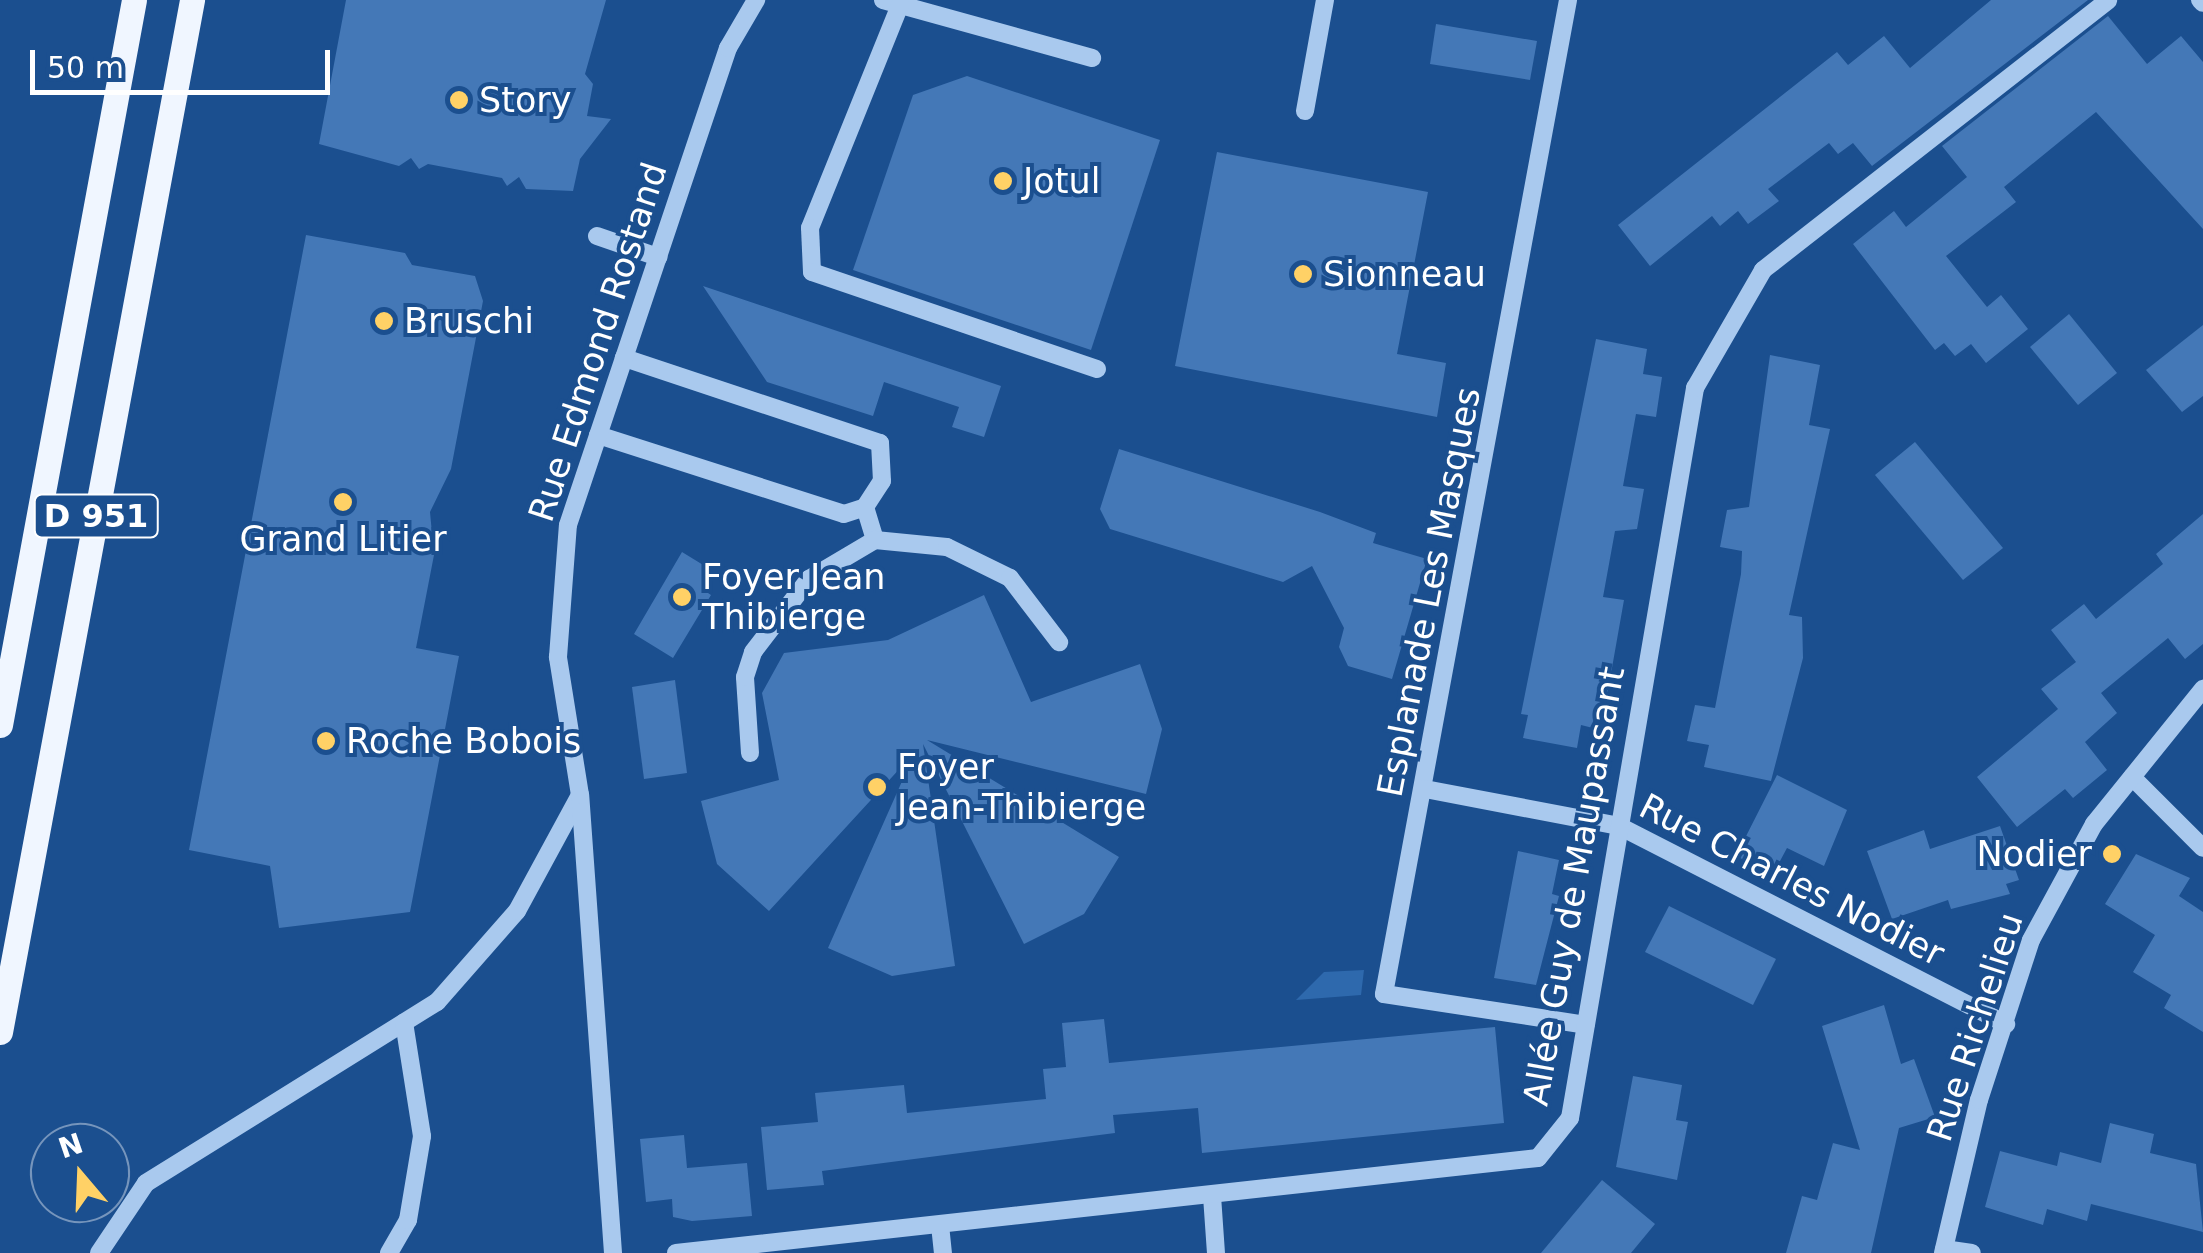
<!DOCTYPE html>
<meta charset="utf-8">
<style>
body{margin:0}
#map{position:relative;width:2203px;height:1253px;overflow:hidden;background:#1b4f8f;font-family:"DejaVu Sans",sans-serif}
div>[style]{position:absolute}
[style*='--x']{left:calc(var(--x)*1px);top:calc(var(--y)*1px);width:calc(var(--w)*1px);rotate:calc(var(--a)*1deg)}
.green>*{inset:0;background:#2e69ad}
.building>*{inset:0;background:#4478b7}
.minor>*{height:18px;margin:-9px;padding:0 9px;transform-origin:9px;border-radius:9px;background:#a9c9ee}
.major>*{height:25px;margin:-12.5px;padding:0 12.5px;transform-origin:12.5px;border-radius:12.5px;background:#f0f6ff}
.dots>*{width:28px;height:28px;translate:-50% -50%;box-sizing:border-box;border:5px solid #1b4f8f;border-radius:50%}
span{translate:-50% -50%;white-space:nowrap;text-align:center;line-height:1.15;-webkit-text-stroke:8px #1b4f8f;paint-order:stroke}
.shield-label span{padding:2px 8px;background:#1b4f8f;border:2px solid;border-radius:8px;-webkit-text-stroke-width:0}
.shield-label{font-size:32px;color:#fff;font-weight:700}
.poi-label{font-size:35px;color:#fff}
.left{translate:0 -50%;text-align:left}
.right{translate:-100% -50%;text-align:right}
.street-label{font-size:35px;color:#fff}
.north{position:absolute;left:30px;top:1123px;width:100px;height:100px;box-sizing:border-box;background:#1b4f8f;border:2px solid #7695bc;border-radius:50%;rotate:341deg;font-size:28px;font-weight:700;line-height:40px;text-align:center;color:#fff}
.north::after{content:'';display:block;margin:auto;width:35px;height:45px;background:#ffd166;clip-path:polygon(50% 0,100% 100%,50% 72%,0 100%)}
.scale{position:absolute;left:30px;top:50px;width:300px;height:45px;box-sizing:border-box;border:5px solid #fff;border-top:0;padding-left:12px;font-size:30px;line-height:35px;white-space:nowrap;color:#fff;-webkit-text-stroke:8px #1b4f8f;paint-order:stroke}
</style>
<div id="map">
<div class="green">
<i style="clip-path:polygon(1364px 970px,1361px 995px,1296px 1000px,1324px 972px)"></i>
</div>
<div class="building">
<i style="clip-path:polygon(346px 0,606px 0,585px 74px,593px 84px,587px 116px,611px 119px,580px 159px,573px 191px,526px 189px,519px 177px,507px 186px,502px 178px,428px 164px,419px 169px,411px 158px,399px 166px,319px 144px)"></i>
<i style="clip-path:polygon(1991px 0,2088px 0,1872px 166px,1853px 143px,1838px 154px,1829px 143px,1768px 189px,1779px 201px,1748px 224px,1738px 211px,1720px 226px,1712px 216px,1650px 266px,1618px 225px,1837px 52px,1848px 65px,1884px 36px,1910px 68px)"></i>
<i style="clip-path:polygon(2108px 16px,2147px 64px,2181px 36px,2203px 62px,2203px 229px,2096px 112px,2004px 187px,2016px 202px,1946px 256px,1987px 307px,2001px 295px,2028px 329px,1986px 363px,1971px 344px,1955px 356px,1944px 343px,1935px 350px,1853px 244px,1894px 211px,1906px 227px,1967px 177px,1942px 146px)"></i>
<i style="clip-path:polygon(1436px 24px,1537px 41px,1530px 80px,1430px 64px)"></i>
<i style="clip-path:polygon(967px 76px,1160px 140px,1091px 350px,853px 270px,913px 95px)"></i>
<i style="clip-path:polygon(1217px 152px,1428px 192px,1397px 354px,1446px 363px,1437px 417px,1175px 366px)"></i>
<i style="clip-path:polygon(306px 235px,405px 253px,412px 265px,475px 276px,483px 301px,451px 469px,430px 512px,434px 555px,416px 648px,459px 656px,410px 912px,279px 928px,270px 866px,189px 850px)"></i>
<i style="clip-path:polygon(703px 286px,1001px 386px,984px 437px,952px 427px,959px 407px,884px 382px,873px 416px,767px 382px)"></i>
<i style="clip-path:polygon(2069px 314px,2117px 373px,2078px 405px,2030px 347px)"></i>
<i style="clip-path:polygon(2203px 325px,2203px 396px,2182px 412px,2146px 370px)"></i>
<i style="clip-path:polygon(1596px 339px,1647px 349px,1643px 374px,1662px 377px,1656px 417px,1636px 414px,1623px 486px,1644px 489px,1637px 529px,1615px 531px,1603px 597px,1624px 600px,1601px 730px,1581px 725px,1577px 748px,1523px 738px,1528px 715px,1521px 714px)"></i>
<i style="clip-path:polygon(1770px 355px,1820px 365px,1809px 425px,1830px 429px,1789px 615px,1802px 617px,1803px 658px,1771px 781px,1704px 767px,1709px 745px,1687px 741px,1695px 705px,1715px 708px,1741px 574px,1742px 551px,1720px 547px,1727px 510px,1749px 507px)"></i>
<i style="clip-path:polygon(1915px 442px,2003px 548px,1963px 580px,1875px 475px)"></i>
<i style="clip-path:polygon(1119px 449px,1320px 512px,1376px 533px,1373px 543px,1427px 559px,1392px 679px,1348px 666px,1339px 647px,1344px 628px,1312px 566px,1283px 582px,1110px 529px,1100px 509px)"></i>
<i style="clip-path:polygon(2203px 514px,2203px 644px,2185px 659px,2168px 638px,2101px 693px,2117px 713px,2085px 742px,2107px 770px,2073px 798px,2065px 789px,2017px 827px,1977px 777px,2058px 709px,2041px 689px,2076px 662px,2051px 630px,2084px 604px,2096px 619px,2163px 564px,2156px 554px)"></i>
<i style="clip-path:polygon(682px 552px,713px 571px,702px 589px,711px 595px,673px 658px,634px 634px)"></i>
<i style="clip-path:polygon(984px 595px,1031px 702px,1140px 664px,1162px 729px,1146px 794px,927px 740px,1119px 857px,1084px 914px,1024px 944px,923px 744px,955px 966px,892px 976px,828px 948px,915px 752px,769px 911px,717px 864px,701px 801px,779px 780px,762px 693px,784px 653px,888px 640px)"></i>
<i style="clip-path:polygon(675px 680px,687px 773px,644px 779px,632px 687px)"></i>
<i style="clip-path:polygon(1777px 775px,1847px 810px,1824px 866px,1787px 848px,1773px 874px,1736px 856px)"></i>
<i style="clip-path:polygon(2000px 826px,2019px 880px,2006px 884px,2010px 894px,1951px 909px,1948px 900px,1892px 919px,1867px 851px,1924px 830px,1930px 849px)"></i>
<i style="clip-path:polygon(1518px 851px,1559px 860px,1552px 894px,1559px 896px,1536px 985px,1494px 978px)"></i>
<i style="clip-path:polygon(2136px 854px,2190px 878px,2179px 896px,2203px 912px,2203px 1032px,2164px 1008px,2171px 995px,2133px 972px,2155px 935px,2105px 904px)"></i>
<i style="clip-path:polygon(1669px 906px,1776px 959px,1753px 1005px,1645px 952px)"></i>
<i style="clip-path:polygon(1884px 1005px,1901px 1064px,1914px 1059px,1935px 1117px,1899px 1128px,1871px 1253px,1786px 1253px,1802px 1196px,1817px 1200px,1833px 1143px,1860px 1150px,1822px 1026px)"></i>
<i style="clip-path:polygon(1104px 1019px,1109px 1063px,1495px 1027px,1504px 1123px,1202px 1153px,1198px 1108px,1113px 1115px,1115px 1133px,822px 1171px,824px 1185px,767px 1190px,761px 1127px,818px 1122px,815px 1093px,904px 1085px,907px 1113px,1046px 1099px,1043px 1069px,1066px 1067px,1062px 1023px)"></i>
<i style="clip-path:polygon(1633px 1076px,1682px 1085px,1676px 1120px,1688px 1122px,1677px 1180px,1616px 1167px)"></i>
<i style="clip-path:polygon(2110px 1123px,2154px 1134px,2150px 1153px,2196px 1164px,2203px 1232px,2091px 1204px,2087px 1221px,2047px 1209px,2043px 1225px,1985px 1207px,2000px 1151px,2057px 1166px,2060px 1152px,2101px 1163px)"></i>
<i style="clip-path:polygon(684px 1135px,687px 1168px,747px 1163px,752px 1216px,692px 1221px,673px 1217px,672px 1199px,646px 1202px,640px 1139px)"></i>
<i style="clip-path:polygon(1602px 1180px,1655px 1224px,1631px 1253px,1541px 1253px)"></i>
</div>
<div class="minor">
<i style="--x:883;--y:0;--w:217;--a:15.5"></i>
<i style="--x:1568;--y:0;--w:1011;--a:100.49"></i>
<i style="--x:1384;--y:994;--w:204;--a:8.7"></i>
<i style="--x:2200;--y:0;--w:4;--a:45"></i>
<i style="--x:900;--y:5;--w:240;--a:112"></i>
<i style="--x:810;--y:228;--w:44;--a:87.4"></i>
<i style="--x:812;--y:272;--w:301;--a:18.8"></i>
<i style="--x:1305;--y:111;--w:113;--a:-79.8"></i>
<i style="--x:597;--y:236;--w:65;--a:19"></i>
<i style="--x:598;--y:435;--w:258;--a:17.8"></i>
<i style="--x:844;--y:514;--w:22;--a:-18"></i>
<i style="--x:865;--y:507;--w:31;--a:-57"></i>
<i style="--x:882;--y:481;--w:38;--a:-93"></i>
<i style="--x:880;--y:443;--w:270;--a:-161.6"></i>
<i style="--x:865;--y:507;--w:34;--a:73"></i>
<i style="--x:875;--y:540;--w:72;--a:5.6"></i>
<i style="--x:947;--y:547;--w:70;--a:26.2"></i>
<i style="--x:1010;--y:578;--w:81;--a:52.6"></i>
<i style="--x:750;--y:753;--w:76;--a:-93.8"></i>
<i style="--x:745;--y:677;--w:26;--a:-72"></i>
<i style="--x:753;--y:652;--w:92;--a:-52.5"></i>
<i style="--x:809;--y:579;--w:77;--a:-30.6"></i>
<i style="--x:2132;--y:777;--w:100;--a:45"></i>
<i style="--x:1425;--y:789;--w:197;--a:10.8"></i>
<i style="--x:1619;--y:826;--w:435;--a:27.1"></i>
<i style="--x:1212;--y:1196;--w:57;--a:86"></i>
<i style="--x:940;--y:1225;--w:28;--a:84"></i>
<i style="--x:1944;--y:1249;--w:28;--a:8"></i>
<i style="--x:99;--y:1253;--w:84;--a:-56.1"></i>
<i style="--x:146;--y:1183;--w:343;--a:-31.9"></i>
<i style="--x:437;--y:1002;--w:121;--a:-48.7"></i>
<i style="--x:517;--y:911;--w:130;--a:-61.5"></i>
<i style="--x:389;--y:1253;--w:38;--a:-60"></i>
<i style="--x:408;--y:1220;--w:85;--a:-80.5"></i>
<i style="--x:422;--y:1136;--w:115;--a:-99"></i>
<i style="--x:613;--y:1253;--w:459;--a:-94.1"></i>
<i style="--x:580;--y:795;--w:140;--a:-99.1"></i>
<i style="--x:558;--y:657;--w:132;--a:-85.7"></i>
<i style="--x:568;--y:525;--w:503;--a:-71.46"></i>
<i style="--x:728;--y:48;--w:56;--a:-59.7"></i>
<i style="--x:676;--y:1253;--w:867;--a:-6.29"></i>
<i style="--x:1538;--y:1158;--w:51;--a:-51.3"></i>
<i style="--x:1570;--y:1118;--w:741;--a:-80.28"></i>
<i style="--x:1695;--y:388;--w:136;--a:-60"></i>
<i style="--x:1763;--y:270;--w:438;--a:-38"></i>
<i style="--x:1943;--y:1253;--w:157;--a:-76.8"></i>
<i style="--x:1979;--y:1100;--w:168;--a:-72"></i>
<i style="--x:2031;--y:940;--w:132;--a:-61.5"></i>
<i style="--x:2094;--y:824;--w:174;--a:-51.1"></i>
</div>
<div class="major">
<i style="--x:0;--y:725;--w:737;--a:-79.53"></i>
<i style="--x:0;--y:1032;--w:1050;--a:-79.46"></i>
</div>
<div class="dots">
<i style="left:459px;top:100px;background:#ffd166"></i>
<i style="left:1003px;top:181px;background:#ffd166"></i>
<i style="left:1303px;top:274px;background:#ffd166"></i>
<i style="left:384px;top:321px;background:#ffd166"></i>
<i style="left:343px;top:502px;background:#ffd166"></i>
<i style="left:682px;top:597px;background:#ffd166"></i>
<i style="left:326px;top:741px;background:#ffd166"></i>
<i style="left:877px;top:787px;background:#ffd166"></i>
<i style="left:2112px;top:854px;background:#ffd166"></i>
</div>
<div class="shield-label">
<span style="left:96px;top:516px">D 951</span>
</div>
<div class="poi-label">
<span class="left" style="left:479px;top:100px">Story</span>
<span class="left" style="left:1023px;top:181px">Jotul</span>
<span class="left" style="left:1323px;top:274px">Sionneau</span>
<span class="left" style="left:404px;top:321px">Bruschi</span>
<span style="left:343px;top:539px">Grand Litier</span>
<span class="left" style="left:702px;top:597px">Foyer Jean<br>Thibierge</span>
<span class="left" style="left:346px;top:741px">Roche Bobois</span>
<span class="left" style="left:897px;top:787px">Foyer<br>Jean-Thibierge</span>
<span class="right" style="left:2092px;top:854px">Nodier</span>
</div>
<div class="street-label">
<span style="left:598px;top:342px;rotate:-72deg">Rue Edmond Rostand</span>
<span style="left:1429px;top:592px;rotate:-79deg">Esplanade Les Masques</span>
<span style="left:1792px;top:880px;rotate:27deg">Rue Charles Nodier</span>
<span style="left:1574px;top:886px;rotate:-80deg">Allée Guy de Maupassant</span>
<span style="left:1975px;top:1027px;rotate:-72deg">Rue Richelieu</span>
</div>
<div class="north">N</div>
<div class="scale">50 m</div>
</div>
